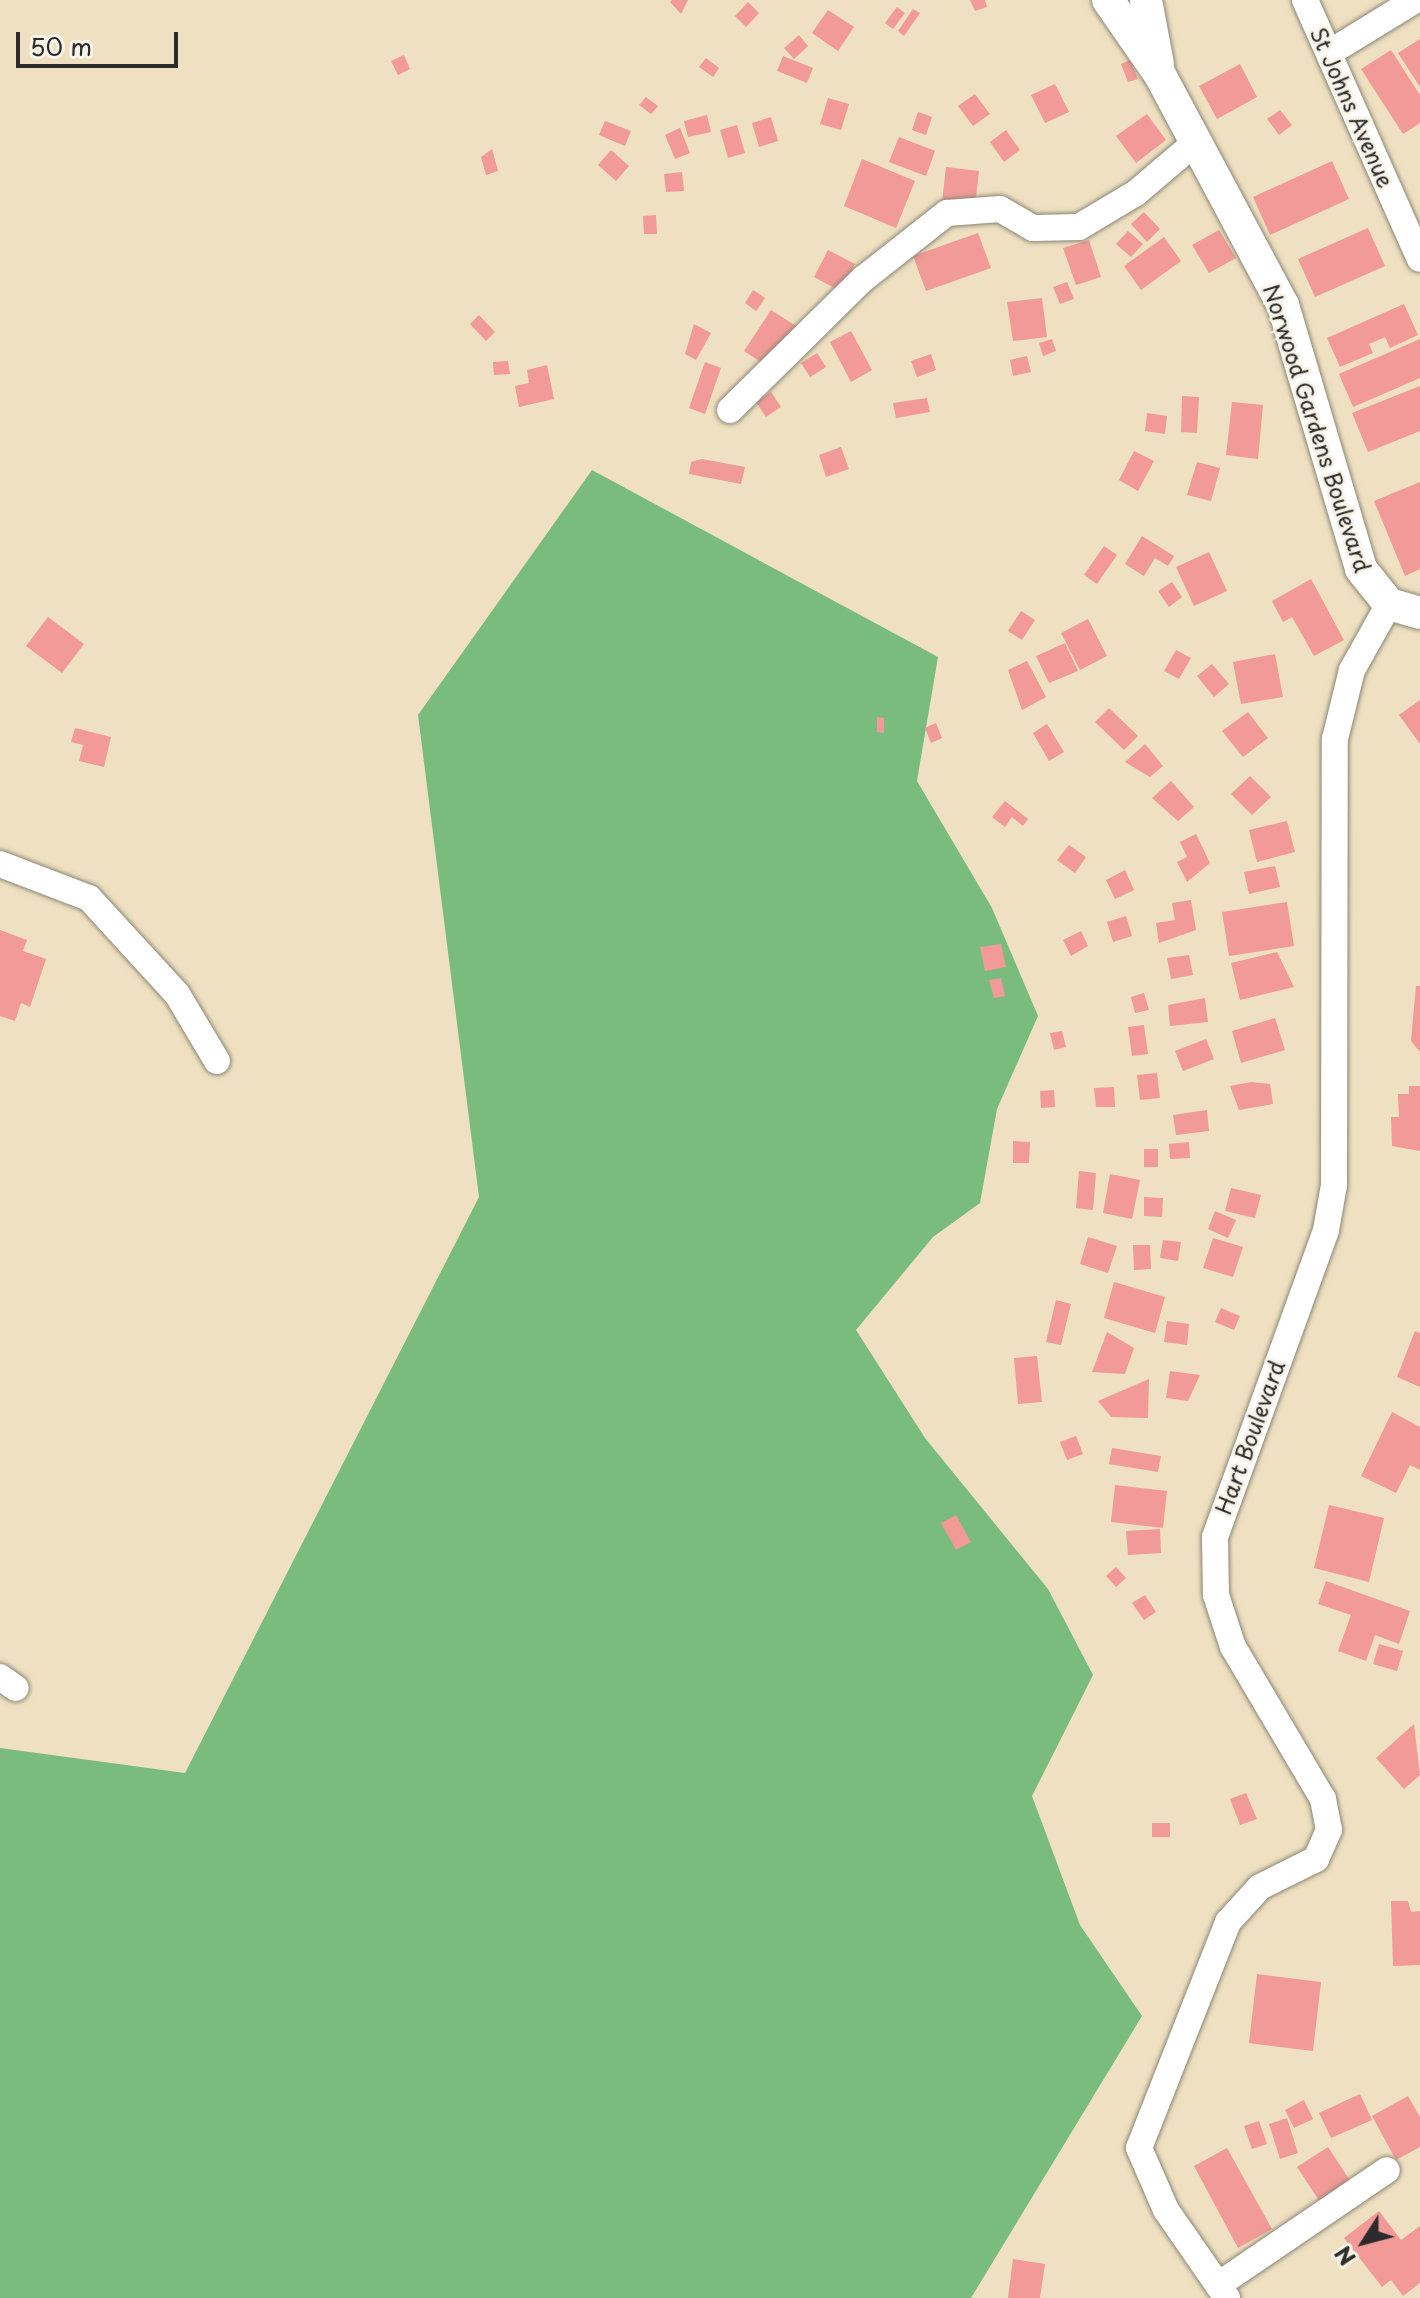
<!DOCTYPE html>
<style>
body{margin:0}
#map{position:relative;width:1420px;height:2298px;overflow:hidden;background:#eee0c0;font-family:"Playpen Sans",sans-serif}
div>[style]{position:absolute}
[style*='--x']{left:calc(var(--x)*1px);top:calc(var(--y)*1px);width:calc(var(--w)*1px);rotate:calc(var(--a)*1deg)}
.forest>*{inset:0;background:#7abc7e}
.building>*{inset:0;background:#f19a97}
.roads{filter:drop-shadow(0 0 2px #8c8676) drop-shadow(0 0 2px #8c8676)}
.minor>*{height:26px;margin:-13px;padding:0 13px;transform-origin:13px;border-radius:13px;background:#fff}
.tertiary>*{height:32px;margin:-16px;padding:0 16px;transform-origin:16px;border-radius:16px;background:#fff}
span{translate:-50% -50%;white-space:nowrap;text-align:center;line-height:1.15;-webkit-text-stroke:6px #f7f3e8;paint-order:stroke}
.street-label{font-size:22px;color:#2b2b2b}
.north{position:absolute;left:1324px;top:2202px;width:80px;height:80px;-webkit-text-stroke:6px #f7f3e8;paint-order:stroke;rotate:234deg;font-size:22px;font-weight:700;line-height:32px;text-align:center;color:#2b2b2b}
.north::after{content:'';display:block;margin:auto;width:28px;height:36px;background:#2b2b2b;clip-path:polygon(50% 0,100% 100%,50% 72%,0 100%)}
.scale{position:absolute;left:16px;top:32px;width:162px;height:36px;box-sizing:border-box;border:4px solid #2b2b2b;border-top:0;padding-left:10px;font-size:24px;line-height:28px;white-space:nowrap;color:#2b2b2b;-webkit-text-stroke:6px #f7f3e8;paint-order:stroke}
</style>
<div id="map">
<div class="forest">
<i style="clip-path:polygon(592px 470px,938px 657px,917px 781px,992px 908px,1038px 1016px,997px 1109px,980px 1203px,933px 1237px,856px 1330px,925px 1438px,1048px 1589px,1093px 1675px,1032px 1796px,1080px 1925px,1142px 2016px,971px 2298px,0 2298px,0 1748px,185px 1773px,479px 1197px,418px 715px)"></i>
</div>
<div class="building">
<i style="clip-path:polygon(688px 0,681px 14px,670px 2px,672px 0)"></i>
<i style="clip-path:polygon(970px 0,985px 0,987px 7px,975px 11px)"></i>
<i style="clip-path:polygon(748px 2px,759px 13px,746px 27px,735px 16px)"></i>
<i style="clip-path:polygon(897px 7px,905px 13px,893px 29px,885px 23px)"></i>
<i style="clip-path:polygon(913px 9px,920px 13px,904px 36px,898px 31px)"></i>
<i style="clip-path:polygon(828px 10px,854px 27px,838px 51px,812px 33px)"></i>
<i style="clip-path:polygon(799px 35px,808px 46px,794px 59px,784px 48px)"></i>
<i style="clip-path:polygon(1420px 39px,1420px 87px,1398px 53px)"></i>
<i style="clip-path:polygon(1391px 50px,1420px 95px,1420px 123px,1403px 134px,1361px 69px)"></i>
<i style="clip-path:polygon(404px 55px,410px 69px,398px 75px,391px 61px)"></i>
<i style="clip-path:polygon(783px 56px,813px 68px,807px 83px,777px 71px)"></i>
<i style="clip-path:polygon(706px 58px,719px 68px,713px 77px,699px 67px)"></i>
<i style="clip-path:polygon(1130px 60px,1138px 79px,1128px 82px,1121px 64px)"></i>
<i style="clip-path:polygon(1240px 64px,1257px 97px,1217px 119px,1199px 86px)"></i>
<i style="clip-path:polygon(1055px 84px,1069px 112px,1045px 123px,1031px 95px)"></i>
<i style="clip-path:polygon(975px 94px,990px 114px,973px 126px,958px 106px)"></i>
<i style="clip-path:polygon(646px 97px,658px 106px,651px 114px,639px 105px)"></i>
<i style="clip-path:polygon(828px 98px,849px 104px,841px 130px,820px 124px)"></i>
<i style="clip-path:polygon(1280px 110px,1292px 125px,1279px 135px,1267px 119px)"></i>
<i style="clip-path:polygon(918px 112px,932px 117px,926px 135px,912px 130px)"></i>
<i style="clip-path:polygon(1147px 114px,1166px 140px,1136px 163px,1116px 136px)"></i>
<i style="clip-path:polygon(707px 115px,711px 132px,688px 137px,684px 121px)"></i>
<i style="clip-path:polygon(771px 117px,778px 141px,759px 147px,752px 123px)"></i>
<i style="clip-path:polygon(605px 121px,631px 131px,625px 146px,599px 135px)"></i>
<i style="clip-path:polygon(737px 125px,745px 153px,728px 158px,720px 130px)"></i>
<i style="clip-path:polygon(680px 128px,690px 153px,675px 159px,665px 135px)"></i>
<i style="clip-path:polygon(1006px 130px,1020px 150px,1004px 162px,990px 142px)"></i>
<i style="clip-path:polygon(899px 137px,935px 151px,926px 176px,889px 162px)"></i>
<i style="clip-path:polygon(492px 149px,498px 171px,486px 175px,481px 157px)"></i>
<i style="clip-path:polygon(611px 150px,629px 166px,616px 181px,598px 165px)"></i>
<i style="clip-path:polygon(862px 159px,915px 181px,896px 228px,844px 206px)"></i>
<i style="clip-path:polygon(1332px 161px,1349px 199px,1270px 235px,1253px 197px)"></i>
<i style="clip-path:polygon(946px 167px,979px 171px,975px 207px,942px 203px)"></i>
<i style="clip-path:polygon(682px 172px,684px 191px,666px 192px,664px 174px)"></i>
<i style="clip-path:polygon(1144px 212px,1160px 229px,1147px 242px,1131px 224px)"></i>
<i style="clip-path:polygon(656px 215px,657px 234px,644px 234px,643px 216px)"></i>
<i style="clip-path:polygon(1368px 228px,1385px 266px,1315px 297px,1298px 259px)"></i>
<i style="clip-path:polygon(1219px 230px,1236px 258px,1209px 273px,1192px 245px)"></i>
<i style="clip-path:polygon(1128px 231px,1143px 244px,1131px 257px,1116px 244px)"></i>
<i style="clip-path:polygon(978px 233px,991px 268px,926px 291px,913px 256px)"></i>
<i style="clip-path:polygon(1164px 237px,1181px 261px,1141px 290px,1124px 266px)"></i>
<i style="clip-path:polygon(1089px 240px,1101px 277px,1076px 285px,1063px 248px)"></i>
<i style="clip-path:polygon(828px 250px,855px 264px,840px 291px,814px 277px)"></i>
<i style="clip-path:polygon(1067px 282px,1074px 299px,1060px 304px,1053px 287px)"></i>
<i style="clip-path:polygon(753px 290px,765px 298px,756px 311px,745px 303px)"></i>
<i style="clip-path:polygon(1042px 298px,1047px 337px,1013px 341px,1007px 302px)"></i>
<i style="clip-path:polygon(1404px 304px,1418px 335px,1390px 348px,1385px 337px,1369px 344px,1373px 353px,1340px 367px,1327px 338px)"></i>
<i style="clip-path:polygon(771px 310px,796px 326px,770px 368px,744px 351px)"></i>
<i style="clip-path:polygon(479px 315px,495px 332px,486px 341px,470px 324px)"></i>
<i style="clip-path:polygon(694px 324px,711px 333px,696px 360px,685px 354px)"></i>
<i style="clip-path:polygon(851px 331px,872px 370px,851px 382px,830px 342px)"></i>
<i style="clip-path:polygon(1052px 339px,1056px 351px,1043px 356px,1039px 343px)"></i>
<i style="clip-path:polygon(1420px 339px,1420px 378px,1353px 407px,1339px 374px)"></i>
<i style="clip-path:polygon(817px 353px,826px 367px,810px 377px,801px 363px)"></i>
<i style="clip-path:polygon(931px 354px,936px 370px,917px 377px,911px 361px)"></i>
<i style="clip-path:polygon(1027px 356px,1031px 372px,1013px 376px,1010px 360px)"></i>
<i style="clip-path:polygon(508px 361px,510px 374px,494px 375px,493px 362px)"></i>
<i style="clip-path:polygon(705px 362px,721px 368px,705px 414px,689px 408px)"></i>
<i style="clip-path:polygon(547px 365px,554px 399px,519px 407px,515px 386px,529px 383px,527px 370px)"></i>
<i style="clip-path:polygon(1420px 386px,1420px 431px,1368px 452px,1352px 413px)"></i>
<i style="clip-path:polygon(771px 392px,781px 407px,766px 417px,756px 402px)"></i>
<i style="clip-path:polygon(1182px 396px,1199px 397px,1197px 433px,1181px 432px)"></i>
<i style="clip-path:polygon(927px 398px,930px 412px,896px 418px,893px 403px)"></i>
<i style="clip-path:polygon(1232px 402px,1263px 405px,1258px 459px,1226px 455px)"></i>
<i style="clip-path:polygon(1147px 413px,1167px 416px,1165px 434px,1145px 431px)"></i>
<i style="clip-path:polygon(841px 447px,849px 469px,826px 477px,819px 455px)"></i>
<i style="clip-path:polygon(1134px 451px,1154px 461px,1138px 491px,1119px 480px)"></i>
<i style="clip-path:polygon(702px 459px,745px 467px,741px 484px,689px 474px,691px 462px)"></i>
<i style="clip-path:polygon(1197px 462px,1220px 468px,1211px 501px,1187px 495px)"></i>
<i style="clip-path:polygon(1420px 482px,1420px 569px,1405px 576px,1374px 501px)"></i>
<i style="clip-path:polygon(1142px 536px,1174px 556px,1168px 566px,1155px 558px,1144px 576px,1125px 564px)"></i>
<i style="clip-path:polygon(1104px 546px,1117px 555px,1097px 584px,1084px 575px)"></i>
<i style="clip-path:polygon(1209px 552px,1227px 591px,1194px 606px,1176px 567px)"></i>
<i style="clip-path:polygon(1311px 579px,1344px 640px,1314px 656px,1292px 617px,1283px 622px,1272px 601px)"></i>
<i style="clip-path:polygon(1172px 582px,1182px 597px,1169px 607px,1158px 591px)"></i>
<i style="clip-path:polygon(1021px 611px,1035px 620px,1022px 640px,1008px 631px)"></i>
<i style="clip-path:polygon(48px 617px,84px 644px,62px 673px,26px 646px)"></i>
<i style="clip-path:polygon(1088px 619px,1107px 656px,1080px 670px,1061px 633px)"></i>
<i style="clip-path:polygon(1065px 643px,1078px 671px,1049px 683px,1036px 656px)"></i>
<i style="clip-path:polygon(1176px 650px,1191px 658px,1179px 679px,1164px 671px)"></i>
<i style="clip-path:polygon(1275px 654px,1283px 697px,1241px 704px,1233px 662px)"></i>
<i style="clip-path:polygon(1027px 661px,1046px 697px,1022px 710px,1008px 670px)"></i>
<i style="clip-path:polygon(1212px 664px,1229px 684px,1214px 697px,1197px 676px)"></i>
<i style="clip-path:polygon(1420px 700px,1420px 744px,1399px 715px)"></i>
<i style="clip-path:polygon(1109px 708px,1138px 736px,1124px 750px,1095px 722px)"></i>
<i style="clip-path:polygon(1248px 712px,1268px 738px,1243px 757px,1222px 731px)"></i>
<i style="clip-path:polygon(877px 717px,884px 718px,884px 733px,877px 732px)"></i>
<i style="clip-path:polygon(936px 723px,942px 738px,931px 743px,925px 728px)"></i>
<i style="clip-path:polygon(1047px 724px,1064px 752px,1049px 761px,1033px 733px)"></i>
<i style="clip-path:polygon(75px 728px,111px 737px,104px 767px,79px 761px,83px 745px,71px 742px)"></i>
<i style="clip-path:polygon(1145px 744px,1163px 766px,1150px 777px,1125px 762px)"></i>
<i style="clip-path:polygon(1250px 776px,1271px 797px,1252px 815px,1231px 794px)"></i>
<i style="clip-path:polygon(1171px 781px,1194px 807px,1178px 821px,1152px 798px)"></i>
<i style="clip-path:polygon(1005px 801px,1028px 819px,1023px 826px,1012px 817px,1005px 827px,992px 817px)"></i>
<i style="clip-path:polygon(1287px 821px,1295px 852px,1257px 862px,1249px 830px)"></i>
<i style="clip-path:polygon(1196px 834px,1210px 863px,1187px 882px,1177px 862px,1187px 857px,1180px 842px)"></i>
<i style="clip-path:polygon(1069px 845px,1086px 857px,1075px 873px,1057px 860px)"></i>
<i style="clip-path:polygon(1275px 866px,1280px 887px,1249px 894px,1244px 872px)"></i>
<i style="clip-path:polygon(1125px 870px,1134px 890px,1115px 899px,1106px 880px)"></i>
<i style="clip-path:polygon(1191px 900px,1196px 930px,1159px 943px,1156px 923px,1175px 920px,1172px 903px)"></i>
<i style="clip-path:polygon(1287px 902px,1294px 946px,1229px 956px,1222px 912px)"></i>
<i style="clip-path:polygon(1126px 916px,1132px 936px,1113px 942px,1107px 922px)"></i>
<i style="clip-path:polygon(0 930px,27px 940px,23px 951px,46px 959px,30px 1007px,21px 1003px,15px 1021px,0 1016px)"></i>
<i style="clip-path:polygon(1081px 931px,1088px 946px,1071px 956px,1063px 940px)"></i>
<i style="clip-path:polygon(1001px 944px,1006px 967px,985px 971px,980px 947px)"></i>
<i style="clip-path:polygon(1277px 952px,1294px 987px,1240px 1000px,1231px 963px)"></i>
<i style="clip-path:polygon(1189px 955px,1193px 975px,1171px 979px,1167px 958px)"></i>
<i style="clip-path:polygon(1001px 978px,1005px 996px,994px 998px,989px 980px)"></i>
<i style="clip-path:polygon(1416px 986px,1420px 986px,1420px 1052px,1411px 1041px)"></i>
<i style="clip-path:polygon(1144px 993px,1149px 1010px,1135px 1013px,1131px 997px)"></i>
<i style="clip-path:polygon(1205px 998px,1208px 1022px,1170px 1026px,1168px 1005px)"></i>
<i style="clip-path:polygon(1275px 1018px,1285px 1050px,1241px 1063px,1232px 1031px)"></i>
<i style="clip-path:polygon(1144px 1025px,1148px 1054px,1132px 1056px,1128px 1027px)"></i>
<i style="clip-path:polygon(1062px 1031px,1066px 1047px,1054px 1050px,1050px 1033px)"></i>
<i style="clip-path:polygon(1206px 1039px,1214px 1059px,1183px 1071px,1175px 1051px)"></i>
<i style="clip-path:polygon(1157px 1073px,1160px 1098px,1140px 1100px,1137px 1075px)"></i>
<i style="clip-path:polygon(1251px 1082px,1270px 1084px,1273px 1104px,1239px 1110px,1230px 1086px)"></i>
<i style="clip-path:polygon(1409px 1086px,1420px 1086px,1420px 1151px,1392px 1146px,1391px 1117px,1399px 1117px,1398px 1094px,1409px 1094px)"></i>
<i style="clip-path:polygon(1114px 1087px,1115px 1107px,1096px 1107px,1094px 1088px)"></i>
<i style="clip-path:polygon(1054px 1090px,1055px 1107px,1041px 1108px,1040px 1091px)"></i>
<i style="clip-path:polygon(1207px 1110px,1209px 1131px,1176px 1135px,1173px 1115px)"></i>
<i style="clip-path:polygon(1013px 1141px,1030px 1142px,1029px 1163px,1013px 1163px)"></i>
<i style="clip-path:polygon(1189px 1142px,1190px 1158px,1170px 1159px,1169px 1144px)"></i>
<i style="clip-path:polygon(1144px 1149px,1158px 1149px,1158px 1167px,1144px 1167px)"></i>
<i style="clip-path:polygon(1079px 1171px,1096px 1173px,1093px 1210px,1076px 1208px)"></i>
<i style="clip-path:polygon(1110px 1174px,1140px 1180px,1132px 1219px,1103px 1213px)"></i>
<i style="clip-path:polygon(1231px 1188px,1261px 1195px,1255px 1218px,1225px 1211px)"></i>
<i style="clip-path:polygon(1144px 1197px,1163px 1198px,1162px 1217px,1144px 1216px)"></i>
<i style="clip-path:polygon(1215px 1211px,1236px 1220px,1228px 1238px,1208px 1229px)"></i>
<i style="clip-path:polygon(1088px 1237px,1117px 1246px,1108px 1273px,1080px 1264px)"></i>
<i style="clip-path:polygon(1213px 1238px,1243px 1247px,1233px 1277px,1203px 1268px)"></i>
<i style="clip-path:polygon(1163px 1240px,1181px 1242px,1178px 1261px,1160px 1258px)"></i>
<i style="clip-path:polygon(1133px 1245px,1150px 1245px,1151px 1269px,1134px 1270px)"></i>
<i style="clip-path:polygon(1114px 1282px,1165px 1297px,1155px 1333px,1104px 1318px)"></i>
<i style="clip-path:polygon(1056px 1300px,1071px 1304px,1061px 1345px,1046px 1342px)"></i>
<i style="clip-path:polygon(1221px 1308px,1240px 1316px,1234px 1330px,1215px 1322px)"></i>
<i style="clip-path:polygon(1167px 1321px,1189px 1324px,1187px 1345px,1164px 1342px)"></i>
<i style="clip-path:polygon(1415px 1331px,1420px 1333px,1420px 1387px,1397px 1377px)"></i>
<i style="clip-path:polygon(1107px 1332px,1134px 1348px,1125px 1374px,1092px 1372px)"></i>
<i style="clip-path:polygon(1037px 1356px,1042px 1402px,1018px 1404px,1014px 1358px)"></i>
<i style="clip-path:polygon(1170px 1371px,1200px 1375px,1188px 1401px,1166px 1398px)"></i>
<i style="clip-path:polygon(1149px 1379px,1148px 1418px,1111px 1417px,1098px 1401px)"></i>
<i style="clip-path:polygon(1392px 1412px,1420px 1427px,1420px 1470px,1410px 1465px,1396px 1493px,1361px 1476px)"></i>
<i style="clip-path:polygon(1076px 1436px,1083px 1454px,1067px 1460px,1060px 1442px)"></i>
<i style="clip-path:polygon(1112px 1448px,1161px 1456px,1158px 1472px,1109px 1464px)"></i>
<i style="clip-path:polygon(1115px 1485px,1167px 1491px,1163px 1528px,1111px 1522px)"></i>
<i style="clip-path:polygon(1329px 1505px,1384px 1518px,1369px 1582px,1314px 1568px)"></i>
<i style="clip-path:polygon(956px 1515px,971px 1542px,956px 1550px,941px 1523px)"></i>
<i style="clip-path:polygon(1160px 1529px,1161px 1553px,1128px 1555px,1126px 1531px)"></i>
<i style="clip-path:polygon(1116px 1567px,1126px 1578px,1116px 1587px,1106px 1576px)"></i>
<i style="clip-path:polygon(1326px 1581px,1410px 1611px,1399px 1644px,1375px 1635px,1366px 1661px,1338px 1651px,1351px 1615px,1318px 1604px)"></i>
<i style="clip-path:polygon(1145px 1595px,1156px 1612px,1144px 1620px,1132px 1603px)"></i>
<i style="clip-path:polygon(1379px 1644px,1403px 1651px,1397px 1671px,1373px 1664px)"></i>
<i style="clip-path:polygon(1414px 1724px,1420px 1775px,1404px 1789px,1376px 1758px)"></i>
<i style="clip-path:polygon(1246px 1793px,1257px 1819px,1240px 1825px,1230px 1799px)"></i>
<i style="clip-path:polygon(1152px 1823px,1170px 1823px,1170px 1837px,1152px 1837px)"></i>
<i style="clip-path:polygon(1391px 1901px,1408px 1901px,1411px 1912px,1420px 1911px,1420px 1965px,1393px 1966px)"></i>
<i style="clip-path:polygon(1257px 1974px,1321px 1982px,1313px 2051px,1249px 2043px)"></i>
<i style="clip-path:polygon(1360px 2094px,1372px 2120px,1331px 2138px,1319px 2113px)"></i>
<i style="clip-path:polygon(1408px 2096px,1420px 2117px,1420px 2147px,1396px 2160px,1372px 2116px)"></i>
<i style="clip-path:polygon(1304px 2100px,1313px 2119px,1294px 2128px,1285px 2110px)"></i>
<i style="clip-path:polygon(1287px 2118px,1298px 2153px,1280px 2159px,1269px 2124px)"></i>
<i style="clip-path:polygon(1259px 2121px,1267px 2144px,1252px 2149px,1244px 2126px)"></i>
<i style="clip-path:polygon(1328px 2147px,1351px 2182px,1320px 2202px,1297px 2167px)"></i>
<i style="clip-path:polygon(1227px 2148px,1272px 2229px,1238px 2248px,1194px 2166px)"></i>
<i style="clip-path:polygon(1379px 2211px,1401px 2240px,1420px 2226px,1420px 2283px,1403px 2296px,1391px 2280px,1382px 2287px,1344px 2238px)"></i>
<i style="clip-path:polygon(1013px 2259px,1045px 2264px,1040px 2298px,1008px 2298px)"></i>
</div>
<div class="roads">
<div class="minor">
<i style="--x:1305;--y:0;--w:283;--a:66.1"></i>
<i style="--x:1329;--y:53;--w:101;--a:-31.6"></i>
<i style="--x:730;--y:410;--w:187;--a:-44.6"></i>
<i style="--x:863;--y:279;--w:107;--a:-38.2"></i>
<i style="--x:947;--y:213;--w:53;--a:-4.3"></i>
<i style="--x:1000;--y:209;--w:38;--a:30"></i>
<i style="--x:1033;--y:228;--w:46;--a:-1.2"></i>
<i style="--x:1079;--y:227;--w:66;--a:-30.8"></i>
<i style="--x:1136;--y:193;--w:79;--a:-40.4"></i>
<i style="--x:0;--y:864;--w:95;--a:20.9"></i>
<i style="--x:89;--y:898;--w:130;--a:47.5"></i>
<i style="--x:177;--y:994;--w:78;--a:59.2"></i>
<i style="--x:0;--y:1677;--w:19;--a:35"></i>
<i style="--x:1218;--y:2285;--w:204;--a:-34.2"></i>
<i style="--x:1227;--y:2298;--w:107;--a:-124.7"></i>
<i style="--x:1166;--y:2210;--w:68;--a:-113.5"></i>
<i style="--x:1139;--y:2148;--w:243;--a:-68.5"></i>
<i style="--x:1228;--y:1922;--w:47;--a:-47.6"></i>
<i style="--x:1260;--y:1887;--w:63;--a:-26.6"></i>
<i style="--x:1316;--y:1859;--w:32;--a:-66"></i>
<i style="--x:1329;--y:1830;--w:32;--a:-101"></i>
<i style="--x:1323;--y:1799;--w:177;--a:-120.6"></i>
<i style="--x:1233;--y:1647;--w:55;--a:-108.1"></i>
<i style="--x:1216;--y:1595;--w:58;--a:-91"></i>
<i style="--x:1215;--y:1537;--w:326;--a:-70.1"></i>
<i style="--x:1326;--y:1230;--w:46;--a:-79.9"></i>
<i style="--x:1334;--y:1185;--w:446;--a:-89.9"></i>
<i style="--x:1335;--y:739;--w:71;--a:-76.2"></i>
<i style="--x:1352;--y:670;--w:76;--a:-60.7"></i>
</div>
<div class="tertiary">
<i style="--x:1108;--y:0;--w:91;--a:55.3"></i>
<i style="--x:1160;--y:75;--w:261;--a:61.9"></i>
<i style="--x:1283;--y:305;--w:275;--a:73.5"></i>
<i style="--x:1361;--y:569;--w:45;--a:51.3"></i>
<i style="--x:1389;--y:604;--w:32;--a:16"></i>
<i style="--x:1146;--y:0;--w:65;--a:79.4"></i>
</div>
</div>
<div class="street-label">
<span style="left:1353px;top:107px;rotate:66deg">St Johns Avenue</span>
<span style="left:1318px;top:428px;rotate:72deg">Norwood Gardens Boulevard</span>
<span style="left:1249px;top:1437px;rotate:-70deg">Hart Boulevard</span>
</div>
<div class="north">N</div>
<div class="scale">50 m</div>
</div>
